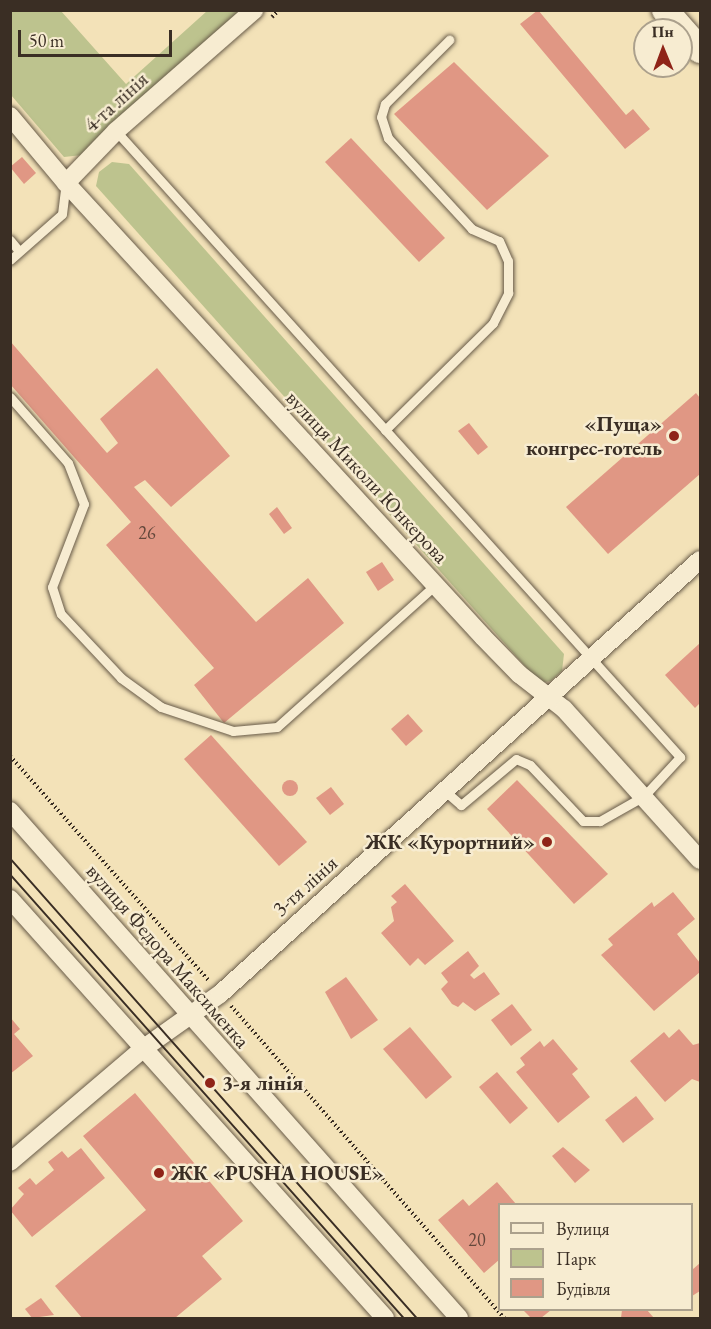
<!DOCTYPE html>
<meta charset="utf-8">
<style>
body{margin:0}
#map{position:relative;width:711px;height:1329px;overflow:hidden;background:#f3e2b8;font-family:"EB Garamond",serif}
div>[style]{position:absolute}
[style*='--x']{left:calc(var(--x)*1px);top:calc(var(--y)*1px);width:calc(var(--w)*1px);rotate:calc(var(--a)*1deg)}
.green>*{inset:0;background:#bdc38e}
.building>*{inset:0;background:#e09784}
.round{border-radius:50%}
.path>*{height:4px;margin-top:-2px;transform-origin:0;background:repeating-linear-gradient(90deg,#3a2e24 0 1.5px,transparent 0 4.5px)}
.roads{filter:drop-shadow(0 0 2px #685b49) drop-shadow(0 0 2px #685b49)}
.lane>*{height:9px;margin:-4.5px;padding:0 4.5px;transform-origin:4.5px;border-radius:4.5px;background:#f7ecd1}
.street>*{height:18px;margin:-9px;padding:0 9px;transform-origin:9px;border-radius:9px;background:#f7ecd1}
.secondary>*{height:26px;margin:-13px;padding:0 13px;transform-origin:13px;border-radius:13px;background:#f7ecd1}
.tram>*{height:1.5px;margin:-0.75px;padding:0 0.75px;transform-origin:0.75px;border-radius:0.75px;background:#3a2e24}
.dots>*{width:16px;height:16px;translate:-50% -50%;box-sizing:border-box;border:3px solid #f7ecd1;border-radius:50%}
span{translate:-50% -50%;white-space:nowrap;text-align:center;line-height:1.15;-webkit-text-stroke:5px #f7ecd1;paint-order:stroke}
.number-label{font-size:18px;color:#64483c}
.number-label span{-webkit-text-stroke-width:0}
.street-label{font-size:21px;color:#3a2e24}
.poi-label{font-size:21px;color:#3a2e24;font-weight:700}
.right{translate:-100% -50%;text-align:right}
.left{translate:0 -50%;text-align:left}
.frame{position:absolute;inset:0;border:12px solid #3a2e24;pointer-events:none}
.legend{position:absolute;left:498px;top:1203px;width:195px;height:108px;box-sizing:border-box;background:#f7ecd1;border:2px solid #aba08c;margin:0;padding:8px 10px;list-style:none;font-size:18px;color:#3a2e24}
.legend li{display:flex;align-items:center;gap:12px;height:30px}
.legend b{width:30px;border:2px solid #aba08c}
.north{position:absolute;left:633px;top:18px;width:60px;height:60px;box-sizing:border-box;background:#f7ecd1;border:2px solid #aba08c;border-radius:50%;rotate:359deg;font-size:16px;font-weight:700;line-height:24px;text-align:center;color:#3a2e24}
.north::after{content:'';display:block;margin:auto;width:21px;height:27px;background:#8f2418;clip-path:polygon(50% 0,100% 100%,50% 72%,0 100%)}
.scale{position:absolute;left:18px;top:30px;width:154px;height:27px;box-sizing:border-box;border:3px solid #3a2e24;border-top:0;padding-left:8px;font-size:18px;line-height:21px;white-space:nowrap;color:#3a2e24;-webkit-text-stroke:4px #f7ecd1;paint-order:stroke}
</style>
<div id="map">
<div class="green">
<i style="clip-path:polygon(10px 11px,61px 11px,126px 84px,207px 11px,242px 11px,82px 155px,64px 157px,11px 95px)"></i>
<i style="clip-path:polygon(112px 162px,129px 164px,564px 654px,562px 671px,551px 681px,540px 683px,96px 186px,99px 172px)"></i>
</div>
<div class="building">
<i style="clip-path:polygon(538px 10px,626px 115px,633px 109px,650px 129px,625px 149px,520px 24px)"></i>
<i style="clip-path:polygon(454px 62px,549px 156px,487px 210px,394px 114px)"></i>
<i style="clip-path:polygon(351px 138px,445px 238px,419px 262px,325px 162px)"></i>
<i style="clip-path:polygon(22px 157px,36px 173px,24px 184px,10px 167px)"></i>
<i style="clip-path:polygon(10px 341px,107px 453px,118px 443px,100px 419px,157px 368px,230px 456px,171px 507px,145px 480px,134px 487px,256px 622px,308px 578px,344px 623px,224px 723px,194px 685px,214px 668px,106px 545px,131px 522px,10px 384px)"></i>
<i style="clip-path:polygon(696px 393px,700px 398px,700px 474px,608px 554px,566px 507px)"></i>
<i style="clip-path:polygon(469px 423px,488px 447px,478px 455px,458px 431px)"></i>
<i style="clip-path:polygon(277px 507px,292px 528px,284px 534px,269px 514px)"></i>
<i style="clip-path:polygon(382px 562px,394px 580px,378px 591px,366px 572px)"></i>
<i style="clip-path:polygon(700px 643px,700px 703px,695px 708px,665px 675px)"></i>
<i style="clip-path:polygon(408px 714px,423px 731px,406px 746px,391px 729px)"></i>
<i style="clip-path:polygon(211px 735px,307px 842px,279px 866px,184px 759px)"></i>
<i style="clip-path:polygon(517px 780px,608px 874px,574px 904px,487px 809px)"></i>
<i class="round" style="left:282px;top:780px;width:16px;height:16px"></i>
<i style="clip-path:polygon(331px 787px,344px 804px,330px 815px,316px 798px)"></i>
<i style="clip-path:polygon(405px 884px,454px 941px,425px 965px,418px 958px,410px 966px,381px 933px,394px 921px,391px 907px,397px 902px,391px 896px)"></i>
<i style="clip-path:polygon(673px 892px,695px 919px,677px 934px,700px 963px,700px 972px,654px 1011px,601px 955px,613px 945px,608px 939px,652px 902px,654px 907px)"></i>
<i style="clip-path:polygon(468px 951px,479px 966px,470px 975px,474px 979px,484px 972px,500px 994px,475px 1011px,463px 1002px,458px 1007px,452px 1004px,441px 989px,448px 982px,441px 973px)"></i>
<i style="clip-path:polygon(346px 977px,378px 1020px,351px 1039px,325px 992px)"></i>
<i style="clip-path:polygon(512px 1004px,532px 1030px,511px 1046px,491px 1020px)"></i>
<i style="clip-path:polygon(10px 1017px,20px 1029px,14px 1034px,33px 1056px,10px 1074px)"></i>
<i style="clip-path:polygon(410px 1027px,452px 1077px,426px 1099px,383px 1049px)"></i>
<i style="clip-path:polygon(679px 1029px,693px 1045px,700px 1043px,700px 1082px,692px 1079px,665px 1102px,630px 1061px,664px 1032px,669px 1038px)"></i>
<i style="clip-path:polygon(553px 1039px,578px 1069px,572px 1074px,590px 1097px,558px 1123px,516px 1072px,525px 1065px,520px 1058px,540px 1041px,544px 1047px)"></i>
<i style="clip-path:polygon(497px 1072px,528px 1108px,510px 1124px,479px 1087px)"></i>
<i style="clip-path:polygon(135px 1093px,243px 1221px,202px 1256px,222px 1279px,175px 1318px,82px 1318px,55px 1286px,146px 1210px,83px 1136px)"></i>
<i style="clip-path:polygon(636px 1096px,654px 1119px,623px 1143px,605px 1120px)"></i>
<i style="clip-path:polygon(563px 1147px,590px 1170px,575px 1183px,552px 1156px)"></i>
<i style="clip-path:polygon(81px 1148px,105px 1178px,32px 1237px,10px 1210px,24px 1194px,18px 1188px,30px 1178px,36px 1185px,54px 1170px,48px 1162px,62px 1151px,68px 1158px)"></i>
<i style="clip-path:polygon(497px 1182px,516px 1204px,500px 1204px,500px 1259px,484px 1273px,438px 1220px,463px 1199px,469px 1206px)"></i>
<i style="clip-path:polygon(700px 1263px,700px 1291px,692px 1296px,692px 1270px)"></i>
<i style="clip-path:polygon(41px 1298px,54px 1315px,32px 1318px,25px 1309px)"></i>
<i style="clip-path:polygon(523px 1310px,551px 1310px,541px 1318px,531px 1318px)"></i>
<i style="clip-path:polygon(622px 1310px,647px 1310px,654px 1318px,621px 1318px)"></i>
</div>
<div class="path">
<i style="--x:272;--y:17;--w:10;--a:-45"></i>
<i style="--x:10;--y:756;--w:300;--a:48.5"></i>
<i style="--x:231;--y:1006;--w:415;--a:48.8"></i>
</div>
<div class="roads">
<div class="lane">
<i style="--x:116;--y:131;--w:843;--a:47.98"></i>
<i style="--x:680;--y:757;--w:53;--a:132.7"></i>
<i style="--x:644;--y:796;--w:51;--a:150.4"></i>
<i style="--x:600;--y:821;--w:17;--a:180"></i>
<i style="--x:583;--y:821;--w:77;--a:-133.4"></i>
<i style="--x:530;--y:765;--w:15;--a:-157"></i>
<i style="--x:516;--y:759;--w:72;--a:140.1"></i>
<i style="--x:461;--y:805;--w:23;--a:-139"></i>
<i style="--x:10;--y:240;--w:14;--a:51"></i>
<i style="--x:10;--y:260;--w:69;--a:-41.5"></i>
<i style="--x:62;--y:214;--w:31;--a:-83"></i>
<i style="--x:10;--y:397;--w:88;--a:48.7"></i>
<i style="--x:68;--y:463;--w:44;--a:68.7"></i>
<i style="--x:84;--y:504;--w:89;--a:111.1"></i>
<i style="--x:52;--y:587;--w:28;--a:72"></i>
<i style="--x:61;--y:614;--w:88;--a:46.8"></i>
<i style="--x:121;--y:678;--w:49;--a:35.9"></i>
<i style="--x:161;--y:707;--w:76;--a:18.4"></i>
<i style="--x:233;--y:731;--w:44;--a:-5.2"></i>
<i style="--x:277;--y:727;--w:212;--a:-41.9"></i>
<i style="--x:385;--y:430;--w:152;--a:-44.7"></i>
<i style="--x:493;--y:323;--w:34;--a:-63"></i>
<i style="--x:508;--y:293;--w:32;--a:-90"></i>
<i style="--x:508;--y:261;--w:22;--a:-114"></i>
<i style="--x:499;--y:241;--w:30;--a:-156"></i>
<i style="--x:472;--y:229;--w:124;--a:-132.7"></i>
<i style="--x:388;--y:138;--w:22;--a:-108"></i>
<i style="--x:381;--y:117;--w:14;--a:-73"></i>
<i style="--x:385;--y:104;--w:91;--a:-45"></i>
</div>
<div class="street">
<i style="--x:10;--y:116;--w:87;--a:50.1"></i>
<i style="--x:66;--y:183;--w:616;--a:47.43"></i>
<i style="--x:483;--y:637;--w:52;--a:45.8"></i>
<i style="--x:519;--y:674;--w:57;--a:37.9"></i>
<i style="--x:564;--y:709;--w:203;--a:48"></i>
<i style="--x:66;--y:183;--w:72;--a:-46.1"></i>
<i style="--x:116;--y:131;--w:184;--a:-41.2"></i>
<i style="--x:10;--y:811;--w:677;--a:48.47"></i>
<i style="--x:10;--y:899;--w:562;--a:48.17"></i>
<i style="--x:10;--y:1162;--w:176;--a:-40.4"></i>
<i style="--x:144;--y:1048;--w:93;--a:-35.4"></i>
<i style="--x:220;--y:994;--w:647;--a:-42.12"></i>
</div>
<div class="secondary">
<i style="--x:665;--y:10;--w:53;--a:48.8"></i>
</div>
</div>
<div class="tram">
<i style="--x:10;--y:858;--w:614;--a:48.5"></i>
<i style="--x:10;--y:874;--w:594;--a:48.41"></i>
</div>
<div class="dots">
<i style="left:674px;top:436px;background:#8f2418"></i>
<i style="left:547px;top:842px;background:#8f2418"></i>
<i style="left:210px;top:1083px;background:#8f2418"></i>
<i style="left:159px;top:1173px;background:#8f2418"></i>
</div>
<div class="number-label">
<span style="left:147px;top:533px">26</span>
<span style="left:477px;top:1240px">20</span>
</div>
<div class="street-label">
<span style="left:116px;top:102px;rotate:-42deg">4-та лінія</span>
<span style="left:367px;top:477px;rotate:47deg">вулиця Миколи Юнкерова</span>
<span style="left:305px;top:886px;rotate:-42deg">3-тя лінія</span>
<span style="left:168px;top:956px;rotate:49deg">вулиця Федора Максименка</span>
</div>
<div class="poi-label">
<span class="right" style="left:662px;top:436px">«Пуща»<br>конгрес-готель</span>
<span class="right" style="left:535px;top:842px">ЖК «Курортний»</span>
<span class="left" style="left:222px;top:1083px">3-я лінія</span>
<span class="left" style="left:171px;top:1173px">ЖК «PUSHA HOUSE»</span>
</div>
<div class="frame"></div>
<ul class="legend">
<li><b style="height:8px;background:#f7ecd1"></b>Вулиця</li>
<li><b style="height:16px;background:#bdc38e"></b>Парк</li>
<li><b style="height:16px;background:#e09784"></b>Будівля</li>
</ul>
<div class="north">Пн</div>
<div class="scale">50 m</div>
</div>
